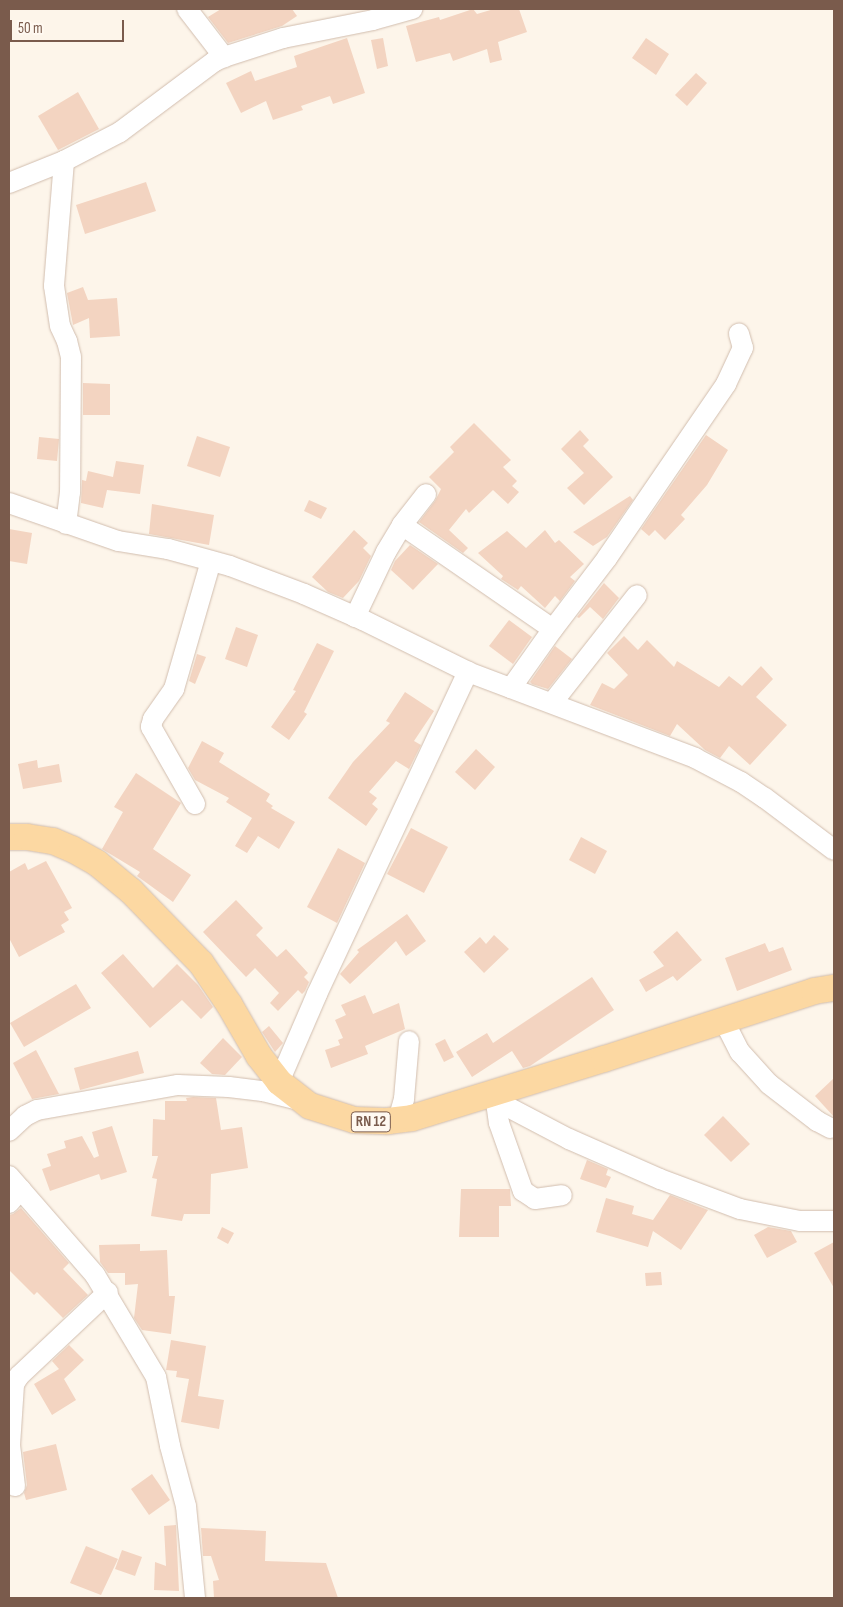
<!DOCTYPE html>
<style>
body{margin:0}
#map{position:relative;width:843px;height:1607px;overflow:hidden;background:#fdf5ea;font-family:"Sofia Sans Condensed",sans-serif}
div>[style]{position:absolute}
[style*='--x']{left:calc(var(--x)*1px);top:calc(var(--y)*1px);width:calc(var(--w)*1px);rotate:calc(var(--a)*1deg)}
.building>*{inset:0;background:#f3d4c1}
.roads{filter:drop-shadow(0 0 1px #d1bdae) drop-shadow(0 0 1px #d1bdae)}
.minor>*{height:20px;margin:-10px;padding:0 10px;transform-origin:10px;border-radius:10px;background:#fff}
.major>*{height:26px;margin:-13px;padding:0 13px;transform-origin:13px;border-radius:13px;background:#fcd8a2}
span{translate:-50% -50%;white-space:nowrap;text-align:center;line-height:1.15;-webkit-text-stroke:4px #fff9f1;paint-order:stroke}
.shield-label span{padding:1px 4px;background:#fff9f1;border:1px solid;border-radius:4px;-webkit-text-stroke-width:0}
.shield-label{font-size:15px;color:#7a5b4c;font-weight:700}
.frame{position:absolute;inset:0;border:10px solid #7a5b4c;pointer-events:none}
.scale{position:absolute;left:10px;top:20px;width:114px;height:22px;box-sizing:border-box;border:2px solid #7a5b4c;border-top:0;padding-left:6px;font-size:15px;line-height:18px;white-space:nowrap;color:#7a5b4c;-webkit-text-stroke:4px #fff9f1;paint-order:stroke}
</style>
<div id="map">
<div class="building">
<i style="clip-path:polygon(221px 9px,292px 9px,297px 16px,282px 26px,228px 43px,208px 17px)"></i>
<i style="clip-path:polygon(473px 9px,477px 14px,494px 9px,519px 9px,527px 32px,498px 42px,502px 60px,490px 63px,487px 49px,453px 61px,450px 53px,416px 62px,406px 26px,439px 17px,440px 20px)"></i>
<i style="clip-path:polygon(347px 38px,365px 93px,333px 104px,330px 96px,301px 106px,303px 110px,273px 120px,266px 101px,241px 113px,226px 83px,251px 71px,255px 81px,297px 67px,294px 56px)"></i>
<i style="clip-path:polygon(383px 38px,388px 66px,377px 69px,371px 40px)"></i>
<i style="clip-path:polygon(646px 38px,669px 54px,656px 75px,632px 58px)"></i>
<i style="clip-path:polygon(696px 73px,707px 83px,687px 106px,675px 95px)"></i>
<i style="clip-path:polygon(78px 92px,99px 129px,58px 150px,38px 116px)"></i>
<i style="clip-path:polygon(146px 182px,156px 211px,85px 234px,76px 205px)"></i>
<i style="clip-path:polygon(83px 287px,88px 300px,117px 298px,120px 336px,90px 338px,89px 318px,73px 325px,67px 293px)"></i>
<i style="clip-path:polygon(83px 383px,110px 384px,110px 415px,83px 415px)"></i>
<i style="clip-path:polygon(474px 423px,511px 460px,503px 467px,517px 481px,512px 486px,519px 492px,508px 504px,493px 490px,469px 513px,466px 509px,449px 530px,468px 548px,463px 553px,419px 522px,435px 501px,441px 489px,429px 477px,454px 452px,450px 447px)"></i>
<i style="clip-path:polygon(580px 430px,589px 440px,583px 446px,613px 477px,584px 505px,567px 488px,584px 473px,561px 449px)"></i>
<i style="clip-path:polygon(706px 435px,728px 450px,707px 485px,681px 515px,685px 519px,665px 540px,655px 530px,649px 536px,641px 529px)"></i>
<i style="clip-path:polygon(197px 436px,230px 447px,220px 477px,187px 466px)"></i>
<i style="clip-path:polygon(39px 437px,59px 439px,57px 461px,37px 459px)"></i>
<i style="clip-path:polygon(116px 461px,144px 465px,140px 494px,107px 490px,103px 508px,81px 503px,82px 480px,86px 481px,88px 471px,113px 477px)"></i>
<i style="clip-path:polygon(630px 496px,633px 500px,607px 537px,593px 546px,573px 532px)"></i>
<i style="clip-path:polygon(309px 500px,327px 508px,321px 519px,304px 511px)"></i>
<i style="clip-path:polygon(152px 504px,214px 515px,209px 545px,149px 534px)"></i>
<i style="clip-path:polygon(9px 529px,32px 533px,27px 564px,9px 561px)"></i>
<i style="clip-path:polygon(354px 530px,368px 543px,363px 548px,371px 556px,359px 581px,343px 598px,328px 592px,312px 577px)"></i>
<i style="clip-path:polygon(545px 530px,555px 543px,559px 540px,584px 564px,570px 577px,575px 581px,560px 601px,555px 596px,545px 608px,521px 586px,518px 590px,501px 579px,503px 576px,478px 553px,507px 531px,526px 548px)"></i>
<i style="clip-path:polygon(410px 545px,438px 564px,413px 590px,391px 570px,395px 561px)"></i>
<i style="clip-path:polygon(604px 583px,619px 598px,603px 619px,590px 607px,579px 618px,577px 617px)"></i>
<i style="clip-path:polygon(509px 620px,532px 637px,513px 664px,489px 646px)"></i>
<i style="clip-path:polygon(236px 627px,258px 635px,247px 667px,225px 659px)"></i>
<i style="clip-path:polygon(624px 636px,638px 650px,647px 640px,674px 667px,677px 661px,719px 687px,729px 676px,742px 686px,761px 666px,773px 679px,756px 697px,787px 725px,750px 765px,729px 746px,720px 758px,705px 750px,677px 724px,670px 736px,590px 705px,602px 683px,614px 689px,628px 675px,607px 653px)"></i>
<i style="clip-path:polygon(317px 643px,334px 651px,304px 712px,307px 714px,289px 740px,271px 727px,296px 691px,293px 690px)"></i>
<i style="clip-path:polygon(555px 646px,572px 659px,548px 689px,532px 684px,530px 682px)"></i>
<i style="clip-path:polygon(197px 654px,206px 657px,195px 684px,189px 681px)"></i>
<i style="clip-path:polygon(405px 692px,434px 711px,414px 741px,421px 745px,409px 769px,396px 761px,369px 792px,377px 798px,372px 804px,378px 809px,366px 826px,328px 798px,353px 762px,390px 723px,386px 721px)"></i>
<i style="clip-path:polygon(202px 741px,224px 753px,219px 762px,270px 794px,266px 801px,273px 806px,271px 808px,295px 822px,279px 849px,258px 836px,247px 853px,235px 846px,252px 818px,226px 802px,229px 798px,195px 780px,188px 768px)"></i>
<i style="clip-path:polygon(476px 749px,495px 767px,475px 790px,455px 772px)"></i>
<i style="clip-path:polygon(37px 760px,38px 768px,59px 764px,62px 782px,23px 789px,18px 764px)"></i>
<i style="clip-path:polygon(136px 773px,181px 803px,153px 849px,191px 875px,173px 902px,137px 876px,140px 872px,102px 849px,123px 812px,114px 807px)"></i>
<i style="clip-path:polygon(411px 828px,448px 847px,424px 893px,387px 874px)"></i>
<i style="clip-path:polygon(581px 837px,607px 851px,595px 874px,569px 860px)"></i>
<i style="clip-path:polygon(338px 848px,365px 863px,337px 923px,307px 907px)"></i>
<i style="clip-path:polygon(46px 861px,72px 908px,64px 912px,69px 920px,61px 925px,65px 932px,19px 957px,9px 938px,9px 872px,25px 863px,28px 870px)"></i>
<i style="clip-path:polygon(236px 900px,263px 928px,256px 935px,277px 957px,286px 949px,308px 973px,304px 977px,309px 982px,305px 991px,302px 994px,298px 990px,278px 1011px,270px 1003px,279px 993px,255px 968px,246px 977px,203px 932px)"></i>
<i style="clip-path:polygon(407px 914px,426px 941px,406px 956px,396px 941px,350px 984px,340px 974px,359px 952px,357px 950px)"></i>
<i style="clip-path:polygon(677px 931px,702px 960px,677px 981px,673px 976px,646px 992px,639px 980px,664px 966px,653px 952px)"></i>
<i style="clip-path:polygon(494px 935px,509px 949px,484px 973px,464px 952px,480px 937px,486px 944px)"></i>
<i style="clip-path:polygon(765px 943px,769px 952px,783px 947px,792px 970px,737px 991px,725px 958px)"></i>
<i style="clip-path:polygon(123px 954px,153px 988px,177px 964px,198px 985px,213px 1007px,201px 1019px,182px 1000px,150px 1028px,101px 973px)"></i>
<i style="clip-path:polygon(592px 977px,614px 1010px,530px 1066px,523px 1068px,512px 1051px,472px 1077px,456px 1052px,487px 1033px,493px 1043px)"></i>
<i style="clip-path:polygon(76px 984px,91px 1008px,24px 1047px,10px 1023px)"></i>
<i style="clip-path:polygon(365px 995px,373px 1014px,399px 1003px,405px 1029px,365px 1046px,368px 1054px,331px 1068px,325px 1050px,340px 1045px,338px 1040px,343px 1038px,335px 1020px,346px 1015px,341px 1005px)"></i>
<i style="clip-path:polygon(269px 1026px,283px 1043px,275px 1052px,262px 1032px)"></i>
<i style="clip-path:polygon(223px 1038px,242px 1057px,225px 1075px,212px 1074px,200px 1063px)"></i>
<i style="clip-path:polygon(445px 1039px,454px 1057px,444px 1062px,435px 1044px)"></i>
<i style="clip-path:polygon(36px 1050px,59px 1094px,32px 1099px,13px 1063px)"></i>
<i style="clip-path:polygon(138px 1051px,144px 1073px,80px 1090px,74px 1068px)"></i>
<i style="clip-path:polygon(834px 1078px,834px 1117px,815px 1096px)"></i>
<i style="clip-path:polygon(193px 1097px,216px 1098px,221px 1130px,242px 1127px,248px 1168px,211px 1174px,210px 1214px,184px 1214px,182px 1221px,151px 1216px,157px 1179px,152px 1178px,158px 1156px,152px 1156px,153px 1119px,165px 1120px,165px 1101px,187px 1101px,186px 1098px)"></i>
<i style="clip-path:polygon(723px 1116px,750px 1144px,731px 1162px,704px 1135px)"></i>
<i style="clip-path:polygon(112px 1126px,127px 1172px,101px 1180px,99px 1174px,50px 1191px,42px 1169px,51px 1166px,47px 1154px,66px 1148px,64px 1141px,82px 1136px,94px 1158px,99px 1156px,92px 1132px)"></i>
<i style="clip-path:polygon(587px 1160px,608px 1169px,606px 1175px,611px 1177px,606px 1188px,580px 1179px)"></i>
<i style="clip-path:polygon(461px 1189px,510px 1189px,511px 1206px,499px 1206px,499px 1237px,459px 1237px)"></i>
<i style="clip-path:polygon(670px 1195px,708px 1210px,681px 1250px,653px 1231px,648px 1247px,596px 1232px,606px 1198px,634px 1206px,632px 1214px,653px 1220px)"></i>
<i style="clip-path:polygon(21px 1208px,69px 1263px,63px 1269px,88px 1295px,63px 1318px,37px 1292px,34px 1295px,9px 1270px,9px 1215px,13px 1214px)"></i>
<i style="clip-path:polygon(222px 1227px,234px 1233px,228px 1244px,217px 1238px)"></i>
<i style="clip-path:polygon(768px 1227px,791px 1231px,797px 1242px,767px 1258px,754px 1235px)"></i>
<i style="clip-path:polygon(834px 1242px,834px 1288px,814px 1253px)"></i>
<i style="clip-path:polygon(140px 1244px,140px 1251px,167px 1250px,169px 1296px,175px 1296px,171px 1334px,142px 1330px,134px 1318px,138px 1284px,125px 1285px,125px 1273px,108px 1273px,100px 1262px,99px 1245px)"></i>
<i style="clip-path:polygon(661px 1272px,662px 1285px,646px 1286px,645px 1273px)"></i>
<i style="clip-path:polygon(171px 1340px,206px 1346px,198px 1396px,224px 1400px,219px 1429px,181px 1422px,189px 1379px,176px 1377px,177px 1371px,166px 1370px)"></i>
<i style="clip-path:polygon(69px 1345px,84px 1360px,64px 1379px,76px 1400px,52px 1415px,34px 1384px,59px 1369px,52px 1361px)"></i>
<i style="clip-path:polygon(56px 1444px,67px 1490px,26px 1500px,24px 1493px,27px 1485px,23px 1452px)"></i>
<i style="clip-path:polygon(152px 1474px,170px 1500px,149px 1515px,131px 1489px)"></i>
<i style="clip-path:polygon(176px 1525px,179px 1591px,154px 1590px,155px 1562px,166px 1566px,164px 1526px)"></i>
<i style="clip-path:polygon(201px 1528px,266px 1531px,265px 1561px,326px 1563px,338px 1598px,214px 1598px,213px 1581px,219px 1580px,211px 1556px,203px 1556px)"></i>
<i style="clip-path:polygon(86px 1546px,118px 1559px,101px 1595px,70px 1583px)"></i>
<i style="clip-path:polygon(122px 1550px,142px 1557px,135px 1576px,115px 1569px)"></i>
</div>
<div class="roads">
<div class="minor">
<i style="--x:187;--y:9;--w:61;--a:52.4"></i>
<i style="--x:64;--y:161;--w:125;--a:94.6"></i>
<i style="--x:54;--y:286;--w:40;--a:81.5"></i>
<i style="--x:60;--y:326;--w:17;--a:65"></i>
<i style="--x:67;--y:341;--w:16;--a:76"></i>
<i style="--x:71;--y:357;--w:135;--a:90.4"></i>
<i style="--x:70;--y:492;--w:32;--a:97"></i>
<i style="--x:9;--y:183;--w:59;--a:-21.8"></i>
<i style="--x:64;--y:161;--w:63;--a:-27.4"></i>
<i style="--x:120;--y:132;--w:119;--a:-36.8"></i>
<i style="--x:215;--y:61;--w:10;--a:-24"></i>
<i style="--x:224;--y:57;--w:62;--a:-17.9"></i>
<i style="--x:283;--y:38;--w:92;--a:-11.3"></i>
<i style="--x:373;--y:20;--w:41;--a:-15.8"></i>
<i style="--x:9;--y:503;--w:115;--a:19.2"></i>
<i style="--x:118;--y:541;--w:51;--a:9.1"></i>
<i style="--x:168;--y:549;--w:64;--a:15.3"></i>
<i style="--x:230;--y:566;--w:79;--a:20.7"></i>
<i style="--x:304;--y:594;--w:64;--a:23.8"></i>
<i style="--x:363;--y:620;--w:117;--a:26.3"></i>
<i style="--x:468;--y:672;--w:243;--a:20.7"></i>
<i style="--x:695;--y:758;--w:52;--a:27.6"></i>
<i style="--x:741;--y:782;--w:29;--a:34"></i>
<i style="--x:765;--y:798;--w:86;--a:37"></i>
<i style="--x:402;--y:525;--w:183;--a:34.6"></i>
<i style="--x:355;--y:617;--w:72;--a:-64.5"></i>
<i style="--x:386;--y:552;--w:31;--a:-59"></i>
<i style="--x:402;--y:525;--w:39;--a:-52"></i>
<i style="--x:511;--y:688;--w:72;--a:-54.6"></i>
<i style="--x:553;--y:629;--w:89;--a:-52.7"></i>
<i style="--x:607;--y:558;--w:211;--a:-55.6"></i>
<i style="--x:726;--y:384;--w:40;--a:-65"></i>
<i style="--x:743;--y:348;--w:15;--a:-106"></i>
<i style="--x:552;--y:703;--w:137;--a:-51.8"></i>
<i style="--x:195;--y:804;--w:89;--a:-119.7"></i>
<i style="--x:151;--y:727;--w:8;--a:-76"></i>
<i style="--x:153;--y:719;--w:37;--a:-55"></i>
<i style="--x:174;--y:689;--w:133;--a:-73.9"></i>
<i style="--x:724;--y:1021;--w:35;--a:63"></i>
<i style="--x:740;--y:1052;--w:43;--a:47.8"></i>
<i style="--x:769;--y:1084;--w:61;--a:37.6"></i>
<i style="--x:817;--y:1121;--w:15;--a:28"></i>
<i style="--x:279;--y:1082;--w:96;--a:-66.6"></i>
<i style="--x:317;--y:994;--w:356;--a:-64.9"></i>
<i style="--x:487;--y:1096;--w:93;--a:27.7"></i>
<i style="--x:569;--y:1139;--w:99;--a:23.7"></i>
<i style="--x:660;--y:1179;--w:85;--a:20.6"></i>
<i style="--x:740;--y:1209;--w:61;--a:11.3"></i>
<i style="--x:800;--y:1221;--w:34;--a:0"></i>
<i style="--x:496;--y:1102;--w:21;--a:82"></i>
<i style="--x:499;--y:1123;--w:72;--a:70.6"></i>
<i style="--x:523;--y:1191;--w:14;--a:34"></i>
<i style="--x:535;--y:1199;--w:27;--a:-8"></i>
<i style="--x:398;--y:1120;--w:22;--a:-74"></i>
<i style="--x:404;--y:1099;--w:58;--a:-85.1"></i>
<i style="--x:9;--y:1131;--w:22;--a:-43"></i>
<i style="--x:25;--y:1116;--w:13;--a:-27"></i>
<i style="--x:37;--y:1110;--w:143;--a:-10.1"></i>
<i style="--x:178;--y:1085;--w:51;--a:2.2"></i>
<i style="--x:229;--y:1087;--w:34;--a:7"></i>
<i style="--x:263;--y:1091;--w:34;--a:14"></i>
<i style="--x:9;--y:1176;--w:131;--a:49"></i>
<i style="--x:95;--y:1275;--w:119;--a:59.1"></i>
<i style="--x:156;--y:1377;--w:70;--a:78.5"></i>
<i style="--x:170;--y:1446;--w:62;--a:75.1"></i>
<i style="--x:186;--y:1506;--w:92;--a:84.4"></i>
<i style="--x:9;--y:1203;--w:18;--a:-49"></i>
<i style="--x:15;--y:1486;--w:41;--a:-97"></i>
<i style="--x:10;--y:1445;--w:61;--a:-86.2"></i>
<i style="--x:14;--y:1384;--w:9;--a:-58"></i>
<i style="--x:19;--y:1376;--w:122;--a:-43.3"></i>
</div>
<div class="major">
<i style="--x:9;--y:837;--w:18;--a:0"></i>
<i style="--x:27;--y:837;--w:26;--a:9"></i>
<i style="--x:53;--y:841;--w:21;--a:23"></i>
<i style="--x:72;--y:849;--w:29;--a:29"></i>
<i style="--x:97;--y:863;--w:44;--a:39.5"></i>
<i style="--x:131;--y:891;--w:100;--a:45.8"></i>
<i style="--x:201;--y:963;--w:50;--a:55.7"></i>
<i style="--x:229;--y:1004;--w:60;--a:60"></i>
<i style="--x:259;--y:1056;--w:33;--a:52"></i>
<i style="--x:279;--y:1082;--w:39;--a:38"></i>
<i style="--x:310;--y:1106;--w:46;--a:17.7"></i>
<i style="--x:354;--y:1120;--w:34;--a:2"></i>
<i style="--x:388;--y:1121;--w:24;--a:-7"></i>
<i style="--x:412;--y:1118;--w:201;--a:-17.1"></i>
<i style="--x:604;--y:1059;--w:221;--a:-17.9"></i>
<i style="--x:814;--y:991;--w:20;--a:-9"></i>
</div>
</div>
<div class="shield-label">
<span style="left:371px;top:1122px">RN 12</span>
</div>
<div class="frame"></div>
<div class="scale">50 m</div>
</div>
